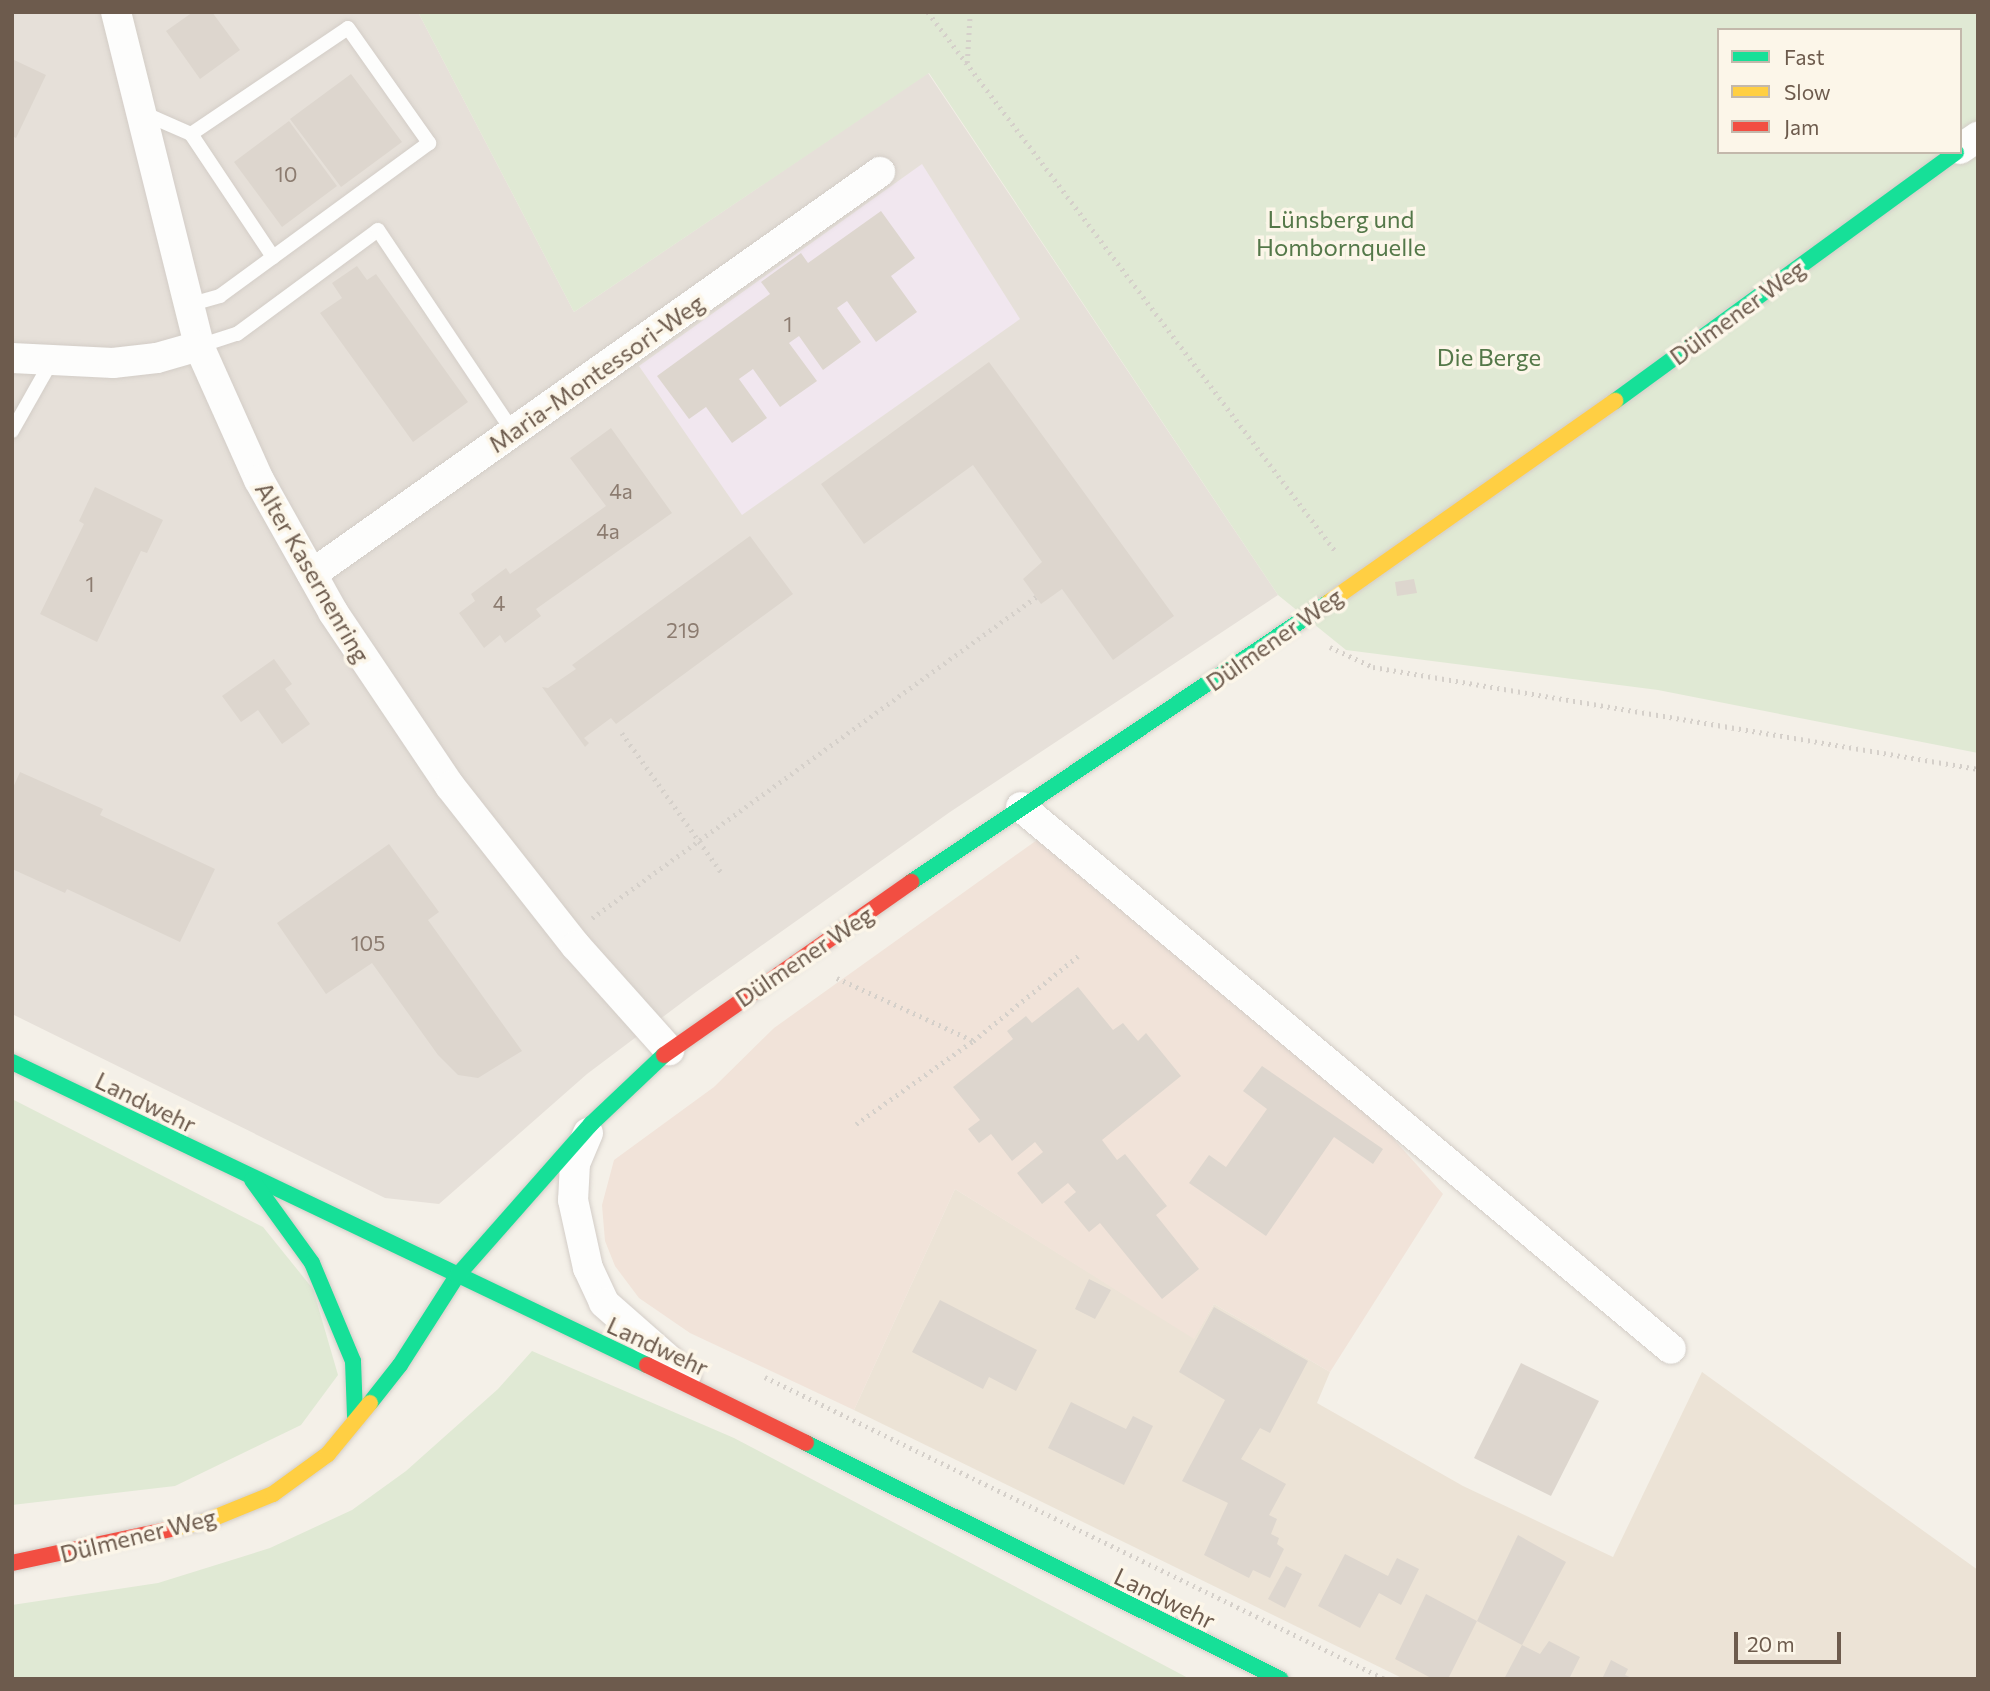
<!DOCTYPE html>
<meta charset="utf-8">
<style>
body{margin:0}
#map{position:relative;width:1990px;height:1691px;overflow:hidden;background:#f4f0e8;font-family:Commissioner,sans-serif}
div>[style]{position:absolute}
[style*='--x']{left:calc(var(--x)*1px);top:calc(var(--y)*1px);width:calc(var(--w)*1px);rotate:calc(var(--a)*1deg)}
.residential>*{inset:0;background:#ece3d6}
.commercial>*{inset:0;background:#f1e3d9}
.industrial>*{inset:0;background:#e6e0d9}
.education>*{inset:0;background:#f1e7ef}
.green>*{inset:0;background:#e0e9d4}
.building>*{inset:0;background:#ddd6ce}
.path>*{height:4.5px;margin-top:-2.25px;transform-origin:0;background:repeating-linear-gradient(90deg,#d5d0ca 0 2px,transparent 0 7px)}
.roads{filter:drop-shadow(0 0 2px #d3cdc7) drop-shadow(0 0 2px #d3cdc7)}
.lane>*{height:14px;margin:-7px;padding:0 7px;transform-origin:7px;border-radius:7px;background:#fdfdfc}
.street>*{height:30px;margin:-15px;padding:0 15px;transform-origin:15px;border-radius:15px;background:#fdfdfc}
.fast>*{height:16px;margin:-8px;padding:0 8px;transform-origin:8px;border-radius:8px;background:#16e098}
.slow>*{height:16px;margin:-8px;padding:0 8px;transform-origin:8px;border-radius:8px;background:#ffcf43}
.jam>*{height:16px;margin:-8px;padding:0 8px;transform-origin:8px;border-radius:8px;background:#f24e42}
span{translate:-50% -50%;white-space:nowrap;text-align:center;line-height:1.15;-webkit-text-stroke:7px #fcf6e9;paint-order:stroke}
.number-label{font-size:21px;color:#8c7c70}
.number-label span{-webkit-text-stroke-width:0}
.park-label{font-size:24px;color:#547849}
.street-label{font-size:24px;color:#6d5b4d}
.frame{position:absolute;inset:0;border:14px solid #6d5b4d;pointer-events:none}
.legend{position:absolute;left:1717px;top:28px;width:245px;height:126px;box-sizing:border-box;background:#fcf6e9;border:2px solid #c3b8ab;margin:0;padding:9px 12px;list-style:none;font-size:21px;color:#6d5b4d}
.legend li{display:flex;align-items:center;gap:14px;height:35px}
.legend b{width:35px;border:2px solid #c3b8ab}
.scale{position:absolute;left:1734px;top:1632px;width:107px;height:32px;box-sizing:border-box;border:4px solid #6d5b4d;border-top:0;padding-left:9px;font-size:21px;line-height:24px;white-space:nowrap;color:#6d5b4d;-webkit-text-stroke:5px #fcf6e9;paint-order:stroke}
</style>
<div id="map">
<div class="residential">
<i style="clip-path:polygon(955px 1189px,1194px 1338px,1214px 1304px,1330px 1372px,1317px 1403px,1463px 1486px,1613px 1557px,1702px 1372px,1978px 1570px,1978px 1679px,1404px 1679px,854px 1410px)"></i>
</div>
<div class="commercial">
<i style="clip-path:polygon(1044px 835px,1390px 1135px,1443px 1194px,1330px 1372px,1214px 1304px,1194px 1339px,955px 1189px,854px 1410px,690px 1333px,639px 1298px,615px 1266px,605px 1241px,602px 1205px,614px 1160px,714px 1087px,774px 1028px)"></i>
</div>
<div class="industrial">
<i style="clip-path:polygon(12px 12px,418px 12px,574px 312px,928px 73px,1278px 595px,950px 812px,696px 992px,587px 1074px,439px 1204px,385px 1198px,12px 1014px)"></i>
</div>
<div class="education">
<i style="clip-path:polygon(922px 164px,1020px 319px,742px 515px,639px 366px)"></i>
</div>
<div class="green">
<i style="clip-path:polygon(evenodd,418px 12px,1978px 12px,1978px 753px,1658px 690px,1346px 650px,1278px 595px,929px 73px,574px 312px,418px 12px,1719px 30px,1960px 30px,1960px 152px,1719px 152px,1719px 30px)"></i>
<i style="clip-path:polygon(12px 1099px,263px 1227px,313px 1289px,338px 1375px,301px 1425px,175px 1486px,12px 1505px)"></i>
<i style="clip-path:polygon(532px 1351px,734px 1438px,1190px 1679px,12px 1679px,12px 1605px,158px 1583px,270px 1548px,352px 1510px,406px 1471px,498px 1389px)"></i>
</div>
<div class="building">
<i style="clip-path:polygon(193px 12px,212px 12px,240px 50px,200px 79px,166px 31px)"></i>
<i style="clip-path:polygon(12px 59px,46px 75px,16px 138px,12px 136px)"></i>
<i style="clip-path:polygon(351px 74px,402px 142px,341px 187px,290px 119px)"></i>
<i style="clip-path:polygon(289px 121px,337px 186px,282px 227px,234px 162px)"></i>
<i style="clip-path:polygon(881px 211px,915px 258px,891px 276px,917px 312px,876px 342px,847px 301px,837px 308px,861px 342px,823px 370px,799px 336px,789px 343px,817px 381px,780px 407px,753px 369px,739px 379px,767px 418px,732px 443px,706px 407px,689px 419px,657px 376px,770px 294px,761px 282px,801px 253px,808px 263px)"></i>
<i style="clip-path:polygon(357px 266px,367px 280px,376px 274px,468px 402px,413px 442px,320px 313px,342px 298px,332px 283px)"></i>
<i style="clip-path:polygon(989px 362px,1174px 616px,1113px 660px,1062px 589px,1041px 604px,1023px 579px,1042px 562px,973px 465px,864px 544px,821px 484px)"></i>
<i style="clip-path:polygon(611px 428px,672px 513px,536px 609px,541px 616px,505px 643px,500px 635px,484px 648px,459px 613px,475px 601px,471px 594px,502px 571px,506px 568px,510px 574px,606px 506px,570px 458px)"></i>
<i style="clip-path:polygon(95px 487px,163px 520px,147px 553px,141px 551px,97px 642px,40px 614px,84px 524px,79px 521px)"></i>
<i style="clip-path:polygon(750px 536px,793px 594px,616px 724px,611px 718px,584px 738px,589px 743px,585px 747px,542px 687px,548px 688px,576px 669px,572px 665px)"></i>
<i style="clip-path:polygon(1414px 579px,1417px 593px,1397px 596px,1395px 582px)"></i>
<i style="clip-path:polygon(274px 659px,292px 684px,285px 689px,310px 724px,282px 744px,258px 710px,241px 722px,222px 696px)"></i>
<i style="clip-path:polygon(20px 772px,103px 809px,100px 815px,215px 869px,180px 942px,67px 889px,65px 893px,12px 869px,12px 790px)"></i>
<i style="clip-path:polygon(389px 844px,439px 912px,428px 920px,522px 1051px,478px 1078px,458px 1075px,438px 1055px,372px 963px,326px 994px,277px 923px)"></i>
<i style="clip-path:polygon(1078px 987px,1113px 1030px,1123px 1023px,1138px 1041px,1146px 1033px,1181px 1076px,1102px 1140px,1117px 1160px,1125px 1154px,1167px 1206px,1156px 1215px,1199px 1269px,1162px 1299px,1100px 1223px,1089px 1232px,1064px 1202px,1076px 1192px,1068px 1183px,1042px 1204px,1017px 1173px,1043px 1152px,1035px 1142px,1012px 1161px,991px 1134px,979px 1143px,968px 1129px,980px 1120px,953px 1087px,1013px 1039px,1007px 1031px,1026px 1016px,1032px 1023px)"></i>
<i style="clip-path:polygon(1262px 1066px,1383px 1149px,1373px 1164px,1334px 1137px,1266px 1236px,1189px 1183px,1209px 1155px,1226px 1167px,1267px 1109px,1243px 1091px)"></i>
<i style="clip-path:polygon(1089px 1279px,1111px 1290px,1095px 1319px,1075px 1309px)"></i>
<i style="clip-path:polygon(940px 1300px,1037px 1350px,1016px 1391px,989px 1377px,983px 1389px,912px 1352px)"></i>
<i style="clip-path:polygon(1214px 1307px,1308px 1361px,1270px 1433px,1260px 1428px,1241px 1459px,1286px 1484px,1269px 1515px,1277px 1519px,1271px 1534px,1279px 1538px,1277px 1544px,1284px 1549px,1270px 1578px,1253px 1570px,1249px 1578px,1204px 1555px,1228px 1503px,1182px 1481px,1225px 1400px,1179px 1372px)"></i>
<i style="clip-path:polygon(1521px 1363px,1599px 1401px,1551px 1496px,1474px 1458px)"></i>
<i style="clip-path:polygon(1071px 1402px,1126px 1429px,1133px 1416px,1153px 1426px,1124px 1485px,1048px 1448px)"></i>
<i style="clip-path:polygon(1518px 1535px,1566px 1562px,1522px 1645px,1477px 1621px)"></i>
<i style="clip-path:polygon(1345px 1554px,1388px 1576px,1397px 1558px,1419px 1569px,1401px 1605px,1379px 1593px,1360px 1628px,1318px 1606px)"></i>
<i style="clip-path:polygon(1286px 1566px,1302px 1574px,1285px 1608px,1268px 1599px)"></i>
<i style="clip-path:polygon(1426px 1594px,1477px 1621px,1448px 1679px,1433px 1679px,1395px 1659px)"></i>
<i style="clip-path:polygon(1549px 1641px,1580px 1657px,1569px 1679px,1504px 1679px,1522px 1645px,1540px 1654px)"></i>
<i style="clip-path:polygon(1611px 1660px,1628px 1669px,1625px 1675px,1634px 1679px,1602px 1679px)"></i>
</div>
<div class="path">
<i style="--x:928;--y:12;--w:677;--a:52.93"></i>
<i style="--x:967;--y:63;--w:51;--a:-86.6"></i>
<i style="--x:1330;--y:647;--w:47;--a:24.9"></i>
<i style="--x:1373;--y:667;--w:614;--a:9.57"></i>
<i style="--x:622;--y:733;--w:171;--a:54.5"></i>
<i style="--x:592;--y:918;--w:548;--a:-35.87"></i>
<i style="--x:837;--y:978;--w:149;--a:24.7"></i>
<i style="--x:856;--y:1124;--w:143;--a:-35.4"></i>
<i style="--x:973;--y:1041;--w:135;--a:-39"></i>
<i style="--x:765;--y:1377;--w:690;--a:25.97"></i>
</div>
<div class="roads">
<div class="lane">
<i style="--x:143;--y:113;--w:52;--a:23.6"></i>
<i style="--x:191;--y:134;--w:189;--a:-34"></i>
<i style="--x:348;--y:28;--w:141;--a:54.8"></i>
<i style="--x:429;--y:143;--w:259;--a:143.8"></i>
<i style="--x:220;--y:296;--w:33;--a:164"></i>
<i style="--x:191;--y:134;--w:148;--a:56.3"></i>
<i style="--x:199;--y:346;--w:40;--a:-18"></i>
<i style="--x:237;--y:334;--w:175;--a:-36.4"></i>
<i style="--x:378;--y:230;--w:243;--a:56.2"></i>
<i style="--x:12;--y:431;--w:79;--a:-60.5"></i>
</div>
<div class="street">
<i style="--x:116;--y:12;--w:344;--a:76"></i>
<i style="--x:199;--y:346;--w:147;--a:65.9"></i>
<i style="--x:259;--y:480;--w:151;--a:60.7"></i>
<i style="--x:333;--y:612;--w:210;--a:56.1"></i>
<i style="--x:450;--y:786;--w:204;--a:51.8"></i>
<i style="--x:576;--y:946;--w:140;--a:48.2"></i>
<i style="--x:1960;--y:149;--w:22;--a:-34"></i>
<i style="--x:12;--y:358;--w:101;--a:2.8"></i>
<i style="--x:113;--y:363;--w:44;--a:-6.5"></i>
<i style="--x:157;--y:358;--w:44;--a:-15.9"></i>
<i style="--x:312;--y:574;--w:696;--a:-35.29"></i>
<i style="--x:1021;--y:807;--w:846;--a:39.82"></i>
<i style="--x:588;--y:1133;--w:33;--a:113"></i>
<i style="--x:575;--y:1163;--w:37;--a:93"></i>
<i style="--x:573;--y:1200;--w:70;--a:77.6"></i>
<i style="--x:588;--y:1268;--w:38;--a:65"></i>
<i style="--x:604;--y:1303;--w:109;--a:41.3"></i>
</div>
<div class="fast">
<i style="--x:1615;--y:401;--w:422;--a:-36.1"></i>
<i style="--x:911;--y:882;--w:503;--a:-33.82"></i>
<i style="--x:12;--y:1062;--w:704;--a:25.51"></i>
<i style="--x:252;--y:1180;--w:102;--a:54.1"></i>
<i style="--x:312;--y:1263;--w:106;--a:67.3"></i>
<i style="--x:353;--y:1361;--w:55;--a:87.9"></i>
<i style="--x:370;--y:1403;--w:48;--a:-51.7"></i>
<i style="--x:400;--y:1365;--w:106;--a:-57.4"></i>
<i style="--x:457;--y:1276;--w:203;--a:-48.6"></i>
<i style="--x:591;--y:1124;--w:100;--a:-43.4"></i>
<i style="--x:806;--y:1443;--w:530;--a:26.47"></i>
</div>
<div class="slow">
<i style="--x:1329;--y:602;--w:350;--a:-35.1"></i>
<i style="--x:170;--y:1529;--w:35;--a:-12"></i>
<i style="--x:204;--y:1522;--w:74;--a:-22.1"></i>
<i style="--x:273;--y:1494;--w:68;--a:-36"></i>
<i style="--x:328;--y:1454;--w:66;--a:-50.5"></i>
</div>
<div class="jam">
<i style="--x:664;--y:1055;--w:302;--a:-35"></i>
<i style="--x:647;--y:1365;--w:177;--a:26.1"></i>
<i style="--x:12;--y:1563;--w:162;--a:-12.1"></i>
</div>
</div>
<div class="number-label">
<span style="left:286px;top:174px">10</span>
<span style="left:788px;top:324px">1</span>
<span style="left:621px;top:491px">4a</span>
<span style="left:608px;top:531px">4a</span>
<span style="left:90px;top:584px">1</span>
<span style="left:499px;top:603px">4</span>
<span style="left:683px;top:630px">219</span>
<span style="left:368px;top:943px">105</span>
</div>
<div class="park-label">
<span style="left:1341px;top:233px">Lünsberg und<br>Hombornquelle</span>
<span style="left:1489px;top:357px">Die Berge</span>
</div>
<div class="street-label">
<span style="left:1737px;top:312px;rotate:-36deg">Dülmener Weg</span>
<span style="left:596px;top:373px;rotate:-35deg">Maria-Montessori-Weg</span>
<span style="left:313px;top:572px;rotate:60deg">Alter Kasernenring</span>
<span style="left:1274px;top:639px;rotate:-35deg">Dülmener Weg</span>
<span style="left:804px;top:956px;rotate:-34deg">Dülmener Weg</span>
<span style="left:146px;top:1102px;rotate:26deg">Landwehr</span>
<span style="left:658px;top:1346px;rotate:25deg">Landwehr</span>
<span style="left:138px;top:1535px;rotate:-14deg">Dülmener Weg</span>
<span style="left:1165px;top:1598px;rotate:26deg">Landwehr</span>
</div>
<div class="frame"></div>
<ul class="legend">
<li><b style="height:9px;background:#16e098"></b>Fast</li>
<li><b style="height:9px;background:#ffcf43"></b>Slow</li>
<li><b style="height:9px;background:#f24e42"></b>Jam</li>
</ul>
<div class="scale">20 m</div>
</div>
